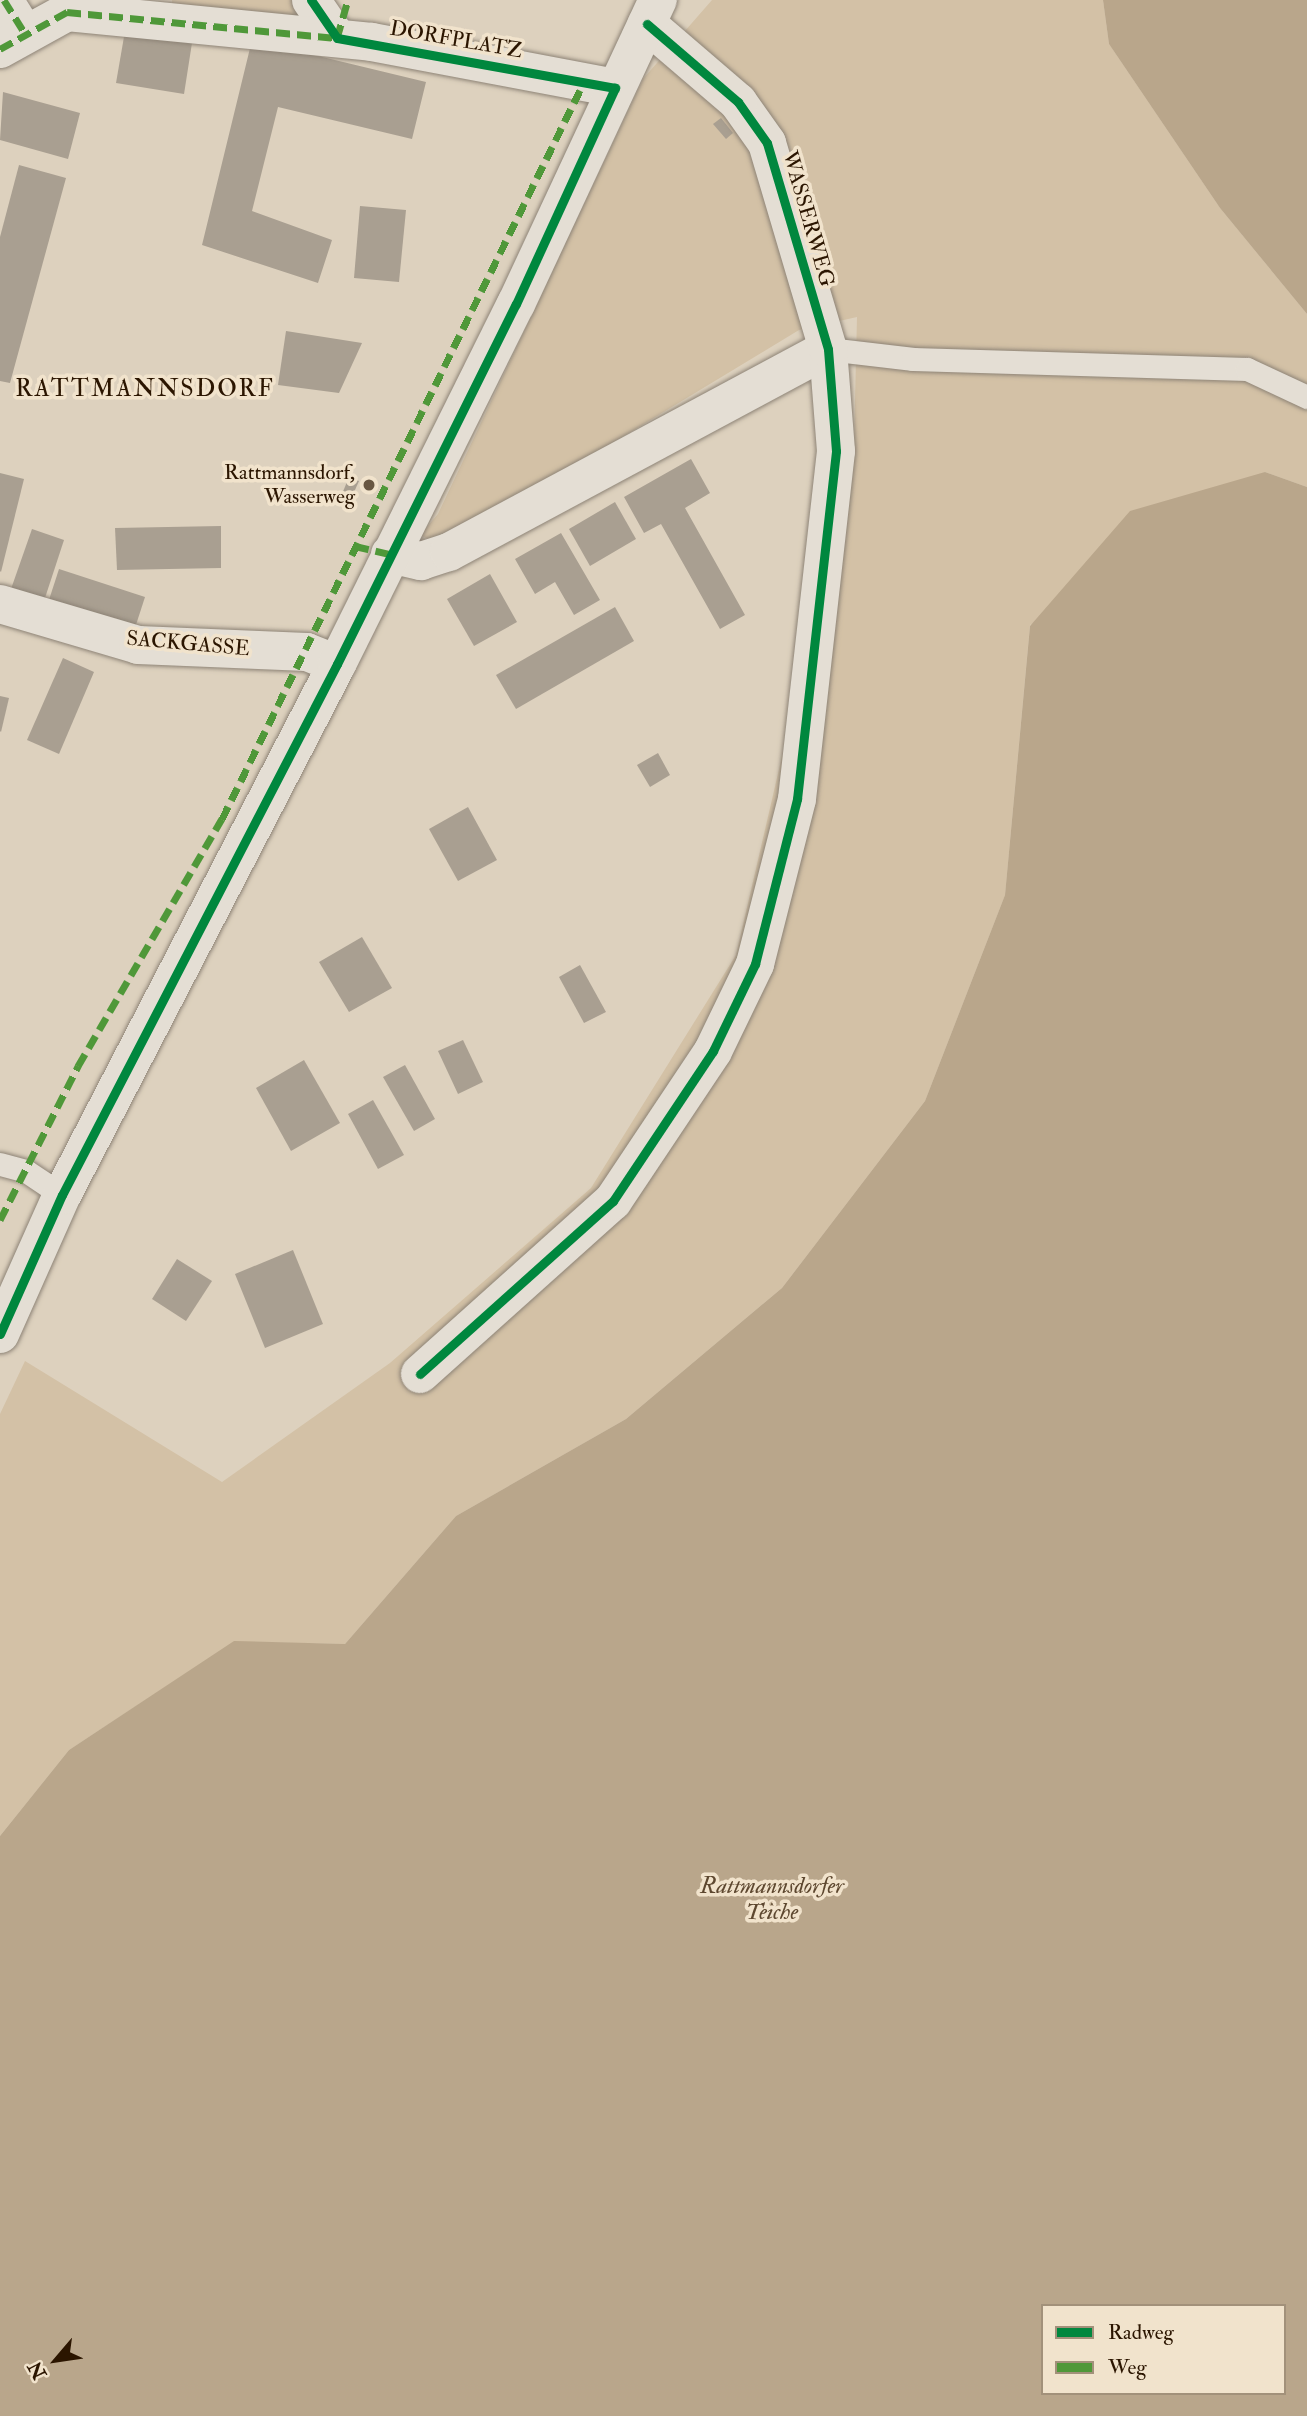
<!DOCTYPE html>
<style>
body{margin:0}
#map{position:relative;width:1307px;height:2416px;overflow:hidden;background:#ddd1be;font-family:"IM FELL Double Pica",serif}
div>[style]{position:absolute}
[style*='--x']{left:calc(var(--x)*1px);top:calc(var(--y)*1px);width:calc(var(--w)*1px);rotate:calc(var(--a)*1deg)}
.green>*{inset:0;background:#d3c1a6}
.water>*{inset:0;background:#b9a68b}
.building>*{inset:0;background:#a99f91}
.roads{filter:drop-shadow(0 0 2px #8d8376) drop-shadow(0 0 2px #8d8376)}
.lane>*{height:23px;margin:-11.5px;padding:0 11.5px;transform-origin:11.5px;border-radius:11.5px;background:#e4ded4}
.street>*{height:38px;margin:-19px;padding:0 19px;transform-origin:19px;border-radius:19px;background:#e4ded4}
.secondary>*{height:38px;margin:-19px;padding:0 19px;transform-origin:19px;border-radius:19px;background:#e4ded4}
.quiet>*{height:7px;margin-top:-3.5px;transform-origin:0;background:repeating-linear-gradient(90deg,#4f9839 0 14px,transparent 0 21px)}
.cycleway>*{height:9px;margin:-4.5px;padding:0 4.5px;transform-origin:4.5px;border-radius:4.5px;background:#00873e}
.dots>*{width:19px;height:19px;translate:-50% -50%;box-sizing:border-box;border:4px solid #f1e3cc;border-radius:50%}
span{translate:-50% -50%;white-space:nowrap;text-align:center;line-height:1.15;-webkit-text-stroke:7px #f1e3cc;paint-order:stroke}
.street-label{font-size:21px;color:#2b1500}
.poi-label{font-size:21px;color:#2b1500}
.right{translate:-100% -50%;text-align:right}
.water-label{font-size:23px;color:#5d472f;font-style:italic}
.quarter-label{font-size:24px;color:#2b1500;letter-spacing:2px}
.legend{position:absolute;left:1041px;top:2304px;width:245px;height:91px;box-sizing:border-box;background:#f1e3cc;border:2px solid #a2917a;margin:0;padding:9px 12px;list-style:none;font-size:21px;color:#2b1500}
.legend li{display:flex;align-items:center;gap:14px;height:35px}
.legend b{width:35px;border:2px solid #a2917a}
.north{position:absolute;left:21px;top:2325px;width:70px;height:70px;-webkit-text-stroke:5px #f1e3cc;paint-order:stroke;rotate:241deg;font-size:19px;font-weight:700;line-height:28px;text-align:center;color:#2b1500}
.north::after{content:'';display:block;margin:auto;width:24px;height:32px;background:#2b1500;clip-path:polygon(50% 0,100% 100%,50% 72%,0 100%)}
</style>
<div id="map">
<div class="green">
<i style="clip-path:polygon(172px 0,300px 0,301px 22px,172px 6px)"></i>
<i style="clip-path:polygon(712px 0,1103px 0,1109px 44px,1220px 208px,1307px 314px,1307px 487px,1265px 472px,1030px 625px,1005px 895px,925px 1101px,782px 1288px,626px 1419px,456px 1516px,345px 1644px,234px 1642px,69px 1750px,0 1836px,0 1414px,25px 1361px,222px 1482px,390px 1363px,591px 1188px,736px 955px,854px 445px,857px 317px,799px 330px,510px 505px,434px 542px,420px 535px,438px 514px,643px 79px)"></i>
</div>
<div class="water">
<i style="clip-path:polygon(1103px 0,1307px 0,1307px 314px,1220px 208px,1109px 44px)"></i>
<i style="clip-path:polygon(evenodd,1265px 472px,1307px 487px,1307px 2416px,0 2416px,0 1836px,69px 1750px,234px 1641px,345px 1644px,456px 1516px,626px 1419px,782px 1288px,925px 1101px,1005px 895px,1030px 626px,1130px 511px,1265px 472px,1043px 2306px,1284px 2306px,1284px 2393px,1043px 2393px,1043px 2306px)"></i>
</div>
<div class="building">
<i style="clip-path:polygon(125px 31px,192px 43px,184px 94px,116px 83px)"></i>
<i style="clip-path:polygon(252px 40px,426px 82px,412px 139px,278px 107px,252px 211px,332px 240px,318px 283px,202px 245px)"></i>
<i style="clip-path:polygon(3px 92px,80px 113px,68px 159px,0 140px)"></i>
<i style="clip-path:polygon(721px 118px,733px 133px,726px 139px,713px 124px)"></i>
<i style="clip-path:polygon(19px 165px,66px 178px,10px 383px,0 381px,0 237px)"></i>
<i style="clip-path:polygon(360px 206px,406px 210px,399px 282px,354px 278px)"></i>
<i style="clip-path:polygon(286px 331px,362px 343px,339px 393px,278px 385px)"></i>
<i style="clip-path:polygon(691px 459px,710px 493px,685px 508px,745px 615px,720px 629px,661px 524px,644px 533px,624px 497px)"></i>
<i style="clip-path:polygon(0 473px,24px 479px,1px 572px,0 571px)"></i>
<i style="clip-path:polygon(349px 477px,359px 481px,351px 499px,342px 494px)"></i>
<i style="clip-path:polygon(615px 502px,636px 539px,590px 566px,569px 529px)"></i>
<i style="clip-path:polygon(221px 526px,221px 568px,117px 570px,115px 528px)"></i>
<i style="clip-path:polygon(32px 529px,64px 540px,44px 601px,11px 589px)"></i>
<i style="clip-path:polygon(561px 533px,600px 600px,574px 615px,555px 582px,535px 594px,515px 559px)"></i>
<i style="clip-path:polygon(59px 569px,145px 597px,134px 631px,48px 603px)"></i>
<i style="clip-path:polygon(490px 574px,517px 622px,474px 646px,447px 599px)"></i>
<i style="clip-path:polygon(615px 607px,634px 641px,516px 709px,496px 675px)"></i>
<i style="clip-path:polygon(63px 658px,94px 672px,59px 754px,27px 740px)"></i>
<i style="clip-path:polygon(0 696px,9px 698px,1px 732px,0 731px)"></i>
<i style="clip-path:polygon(658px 753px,670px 775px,650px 787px,637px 765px)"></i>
<i style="clip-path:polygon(468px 807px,497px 860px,458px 881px,429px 829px)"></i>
<i style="clip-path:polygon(362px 937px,392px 988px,349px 1012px,319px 962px)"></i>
<i style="clip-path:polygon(580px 965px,606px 1012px,584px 1023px,559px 977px)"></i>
<i style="clip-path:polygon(463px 1040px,483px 1082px,458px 1094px,438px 1051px)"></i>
<i style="clip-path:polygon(304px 1060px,340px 1123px,291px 1151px,256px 1088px)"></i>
<i style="clip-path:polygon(405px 1065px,435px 1119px,414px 1131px,383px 1077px)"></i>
<i style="clip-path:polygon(373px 1100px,404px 1155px,378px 1169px,348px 1114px)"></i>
<i style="clip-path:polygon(293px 1250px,323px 1324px,265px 1348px,235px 1274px)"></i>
<i style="clip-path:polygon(177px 1259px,212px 1281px,186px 1321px,152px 1299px)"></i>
</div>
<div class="roads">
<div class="lane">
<i style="--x:828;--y:349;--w:86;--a:6.7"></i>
<i style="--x:913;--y:359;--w:334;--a:1.7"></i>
<i style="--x:1247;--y:369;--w:66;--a:25"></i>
<i style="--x:0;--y:1164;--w:27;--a:15"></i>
<i style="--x:26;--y:1171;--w:43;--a:33.7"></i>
</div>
<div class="street">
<i style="--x:4;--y:0;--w:38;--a:58"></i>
<i style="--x:311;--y:0;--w:46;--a:55.6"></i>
<i style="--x:0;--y:49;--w:77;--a:-28.9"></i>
<i style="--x:67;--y:12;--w:306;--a:5.6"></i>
<i style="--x:372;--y:42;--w:247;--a:10.7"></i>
<i style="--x:390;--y:554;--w:32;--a:13"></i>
<i style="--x:421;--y:561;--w:29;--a:-18"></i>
<i style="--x:449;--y:552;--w:430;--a:-28.2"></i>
<i style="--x:0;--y:604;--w:144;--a:16.5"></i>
<i style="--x:138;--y:645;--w:169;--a:2.4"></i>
<i style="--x:307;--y:652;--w:32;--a:22"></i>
<i style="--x:420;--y:1374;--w:259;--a:-41.9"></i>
<i style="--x:613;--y:1201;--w:180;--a:-56.3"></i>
<i style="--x:713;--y:1051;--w:97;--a:-64.2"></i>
<i style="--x:755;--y:964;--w:170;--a:-75.7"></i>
<i style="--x:797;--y:799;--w:350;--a:-83.6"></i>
<i style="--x:836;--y:451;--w:102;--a:-94.5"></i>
<i style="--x:828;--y:349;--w:215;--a:-106.5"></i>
<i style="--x:767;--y:143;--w:50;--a:-125.3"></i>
<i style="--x:738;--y:102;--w:120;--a:-139.4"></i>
</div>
<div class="secondary">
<i style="--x:0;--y:1334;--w:152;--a:-66"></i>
<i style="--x:62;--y:1195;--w:598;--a:-62.62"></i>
<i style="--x:337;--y:664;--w:402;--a:-63.6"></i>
<i style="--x:516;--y:304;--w:336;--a:-65"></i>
</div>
</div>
<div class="quiet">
<i style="--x:4;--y:0;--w:38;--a:58"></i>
<i style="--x:337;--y:38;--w:40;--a:-74"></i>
<i style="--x:0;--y:49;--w:77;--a:-28.9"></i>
<i style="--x:67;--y:12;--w:273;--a:5.5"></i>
<i style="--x:355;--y:546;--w:36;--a:13"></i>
<i style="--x:0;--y:1220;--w:173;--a:-63.1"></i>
<i style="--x:78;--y:1066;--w:286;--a:-59.8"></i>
<i style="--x:222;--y:819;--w:821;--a:-63.84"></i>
</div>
<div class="cycleway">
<i style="--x:0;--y:1334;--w:152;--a:-66"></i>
<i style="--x:62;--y:1195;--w:598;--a:-62.62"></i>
<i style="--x:337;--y:664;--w:402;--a:-63.6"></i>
<i style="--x:516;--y:304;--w:238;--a:-65.4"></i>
<i style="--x:615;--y:88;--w:282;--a:-169.8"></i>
<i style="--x:337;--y:38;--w:46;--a:-124.4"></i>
<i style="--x:420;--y:1374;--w:259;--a:-41.9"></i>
<i style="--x:613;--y:1201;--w:180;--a:-56.3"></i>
<i style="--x:713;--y:1051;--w:97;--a:-64.2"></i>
<i style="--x:755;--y:964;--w:170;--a:-75.7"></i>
<i style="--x:797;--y:799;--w:350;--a:-83.6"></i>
<i style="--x:836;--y:451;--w:102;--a:-94.5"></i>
<i style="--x:828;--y:349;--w:215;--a:-106.5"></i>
<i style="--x:767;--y:143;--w:50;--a:-125.3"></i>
<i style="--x:738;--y:102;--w:120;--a:-139.4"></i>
</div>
<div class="dots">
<i style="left:369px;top:485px;background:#695742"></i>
</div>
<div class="street-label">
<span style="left:456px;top:40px;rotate:10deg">DORFPLATZ</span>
<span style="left:808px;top:219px;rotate:74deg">WASSERWEG</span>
<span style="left:188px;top:644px;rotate:5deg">SACKGASSE</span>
</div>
<div class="poi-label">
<span class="right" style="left:355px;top:485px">Rattmannsdorf,<br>Wasserweg</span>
</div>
<div class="water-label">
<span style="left:772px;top:1899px">Rattmannsdorfer<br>Teiche</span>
</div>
<div class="quarter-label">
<span style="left:145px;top:389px">RATTMANNSDORF</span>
</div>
<ul class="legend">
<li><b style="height:9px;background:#00873e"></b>Radweg</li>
<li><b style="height:9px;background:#4f9839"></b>Weg</li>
</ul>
<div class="north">N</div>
</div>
